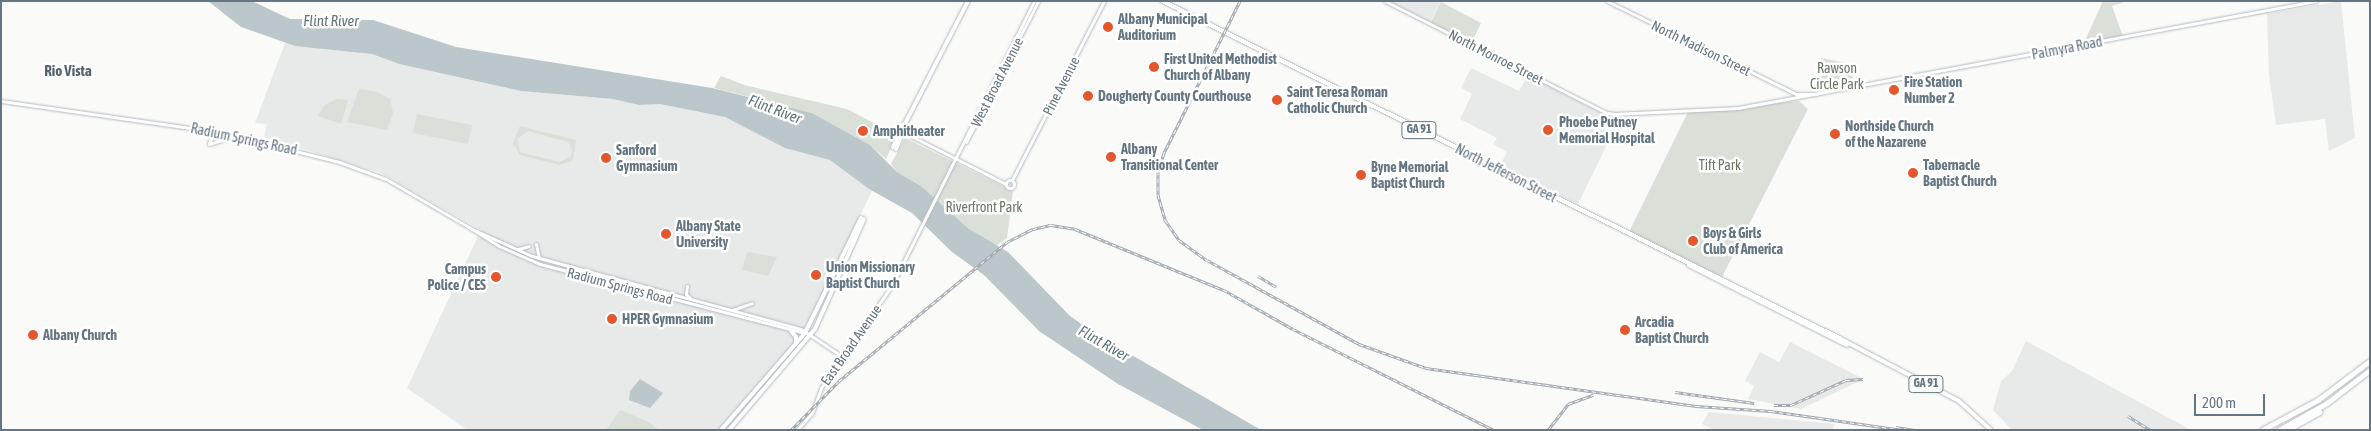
<!DOCTYPE html>
<style>
body{margin:0}
#map{position:relative;width:2371px;height:431px;overflow:hidden;background:#fafaf8;font-family:"Asap Condensed",sans-serif}
div>[style]{position:absolute}
[style*='--x']{left:calc(var(--x)*1px);top:calc(var(--y)*1px);width:calc(var(--w)*1px);rotate:calc(var(--a)*1deg)}
.built>*{inset:0;background:#e8e9e9}
.green>*{inset:0;background:#dadfd7}
.water>*{inset:0;background:#bbc7cb}
.roads{filter:drop-shadow(0 0 1px #b3babf) drop-shadow(0 0 1px #b3babf)}
.secondary>*{height:3px;margin:-1.5px;padding:0 1.5px;transform-origin:1.5px;border-radius:1.5px;background:#fff}
.secondary>.ring{margin:-1.5px;padding:0;box-sizing:content-box;background:none;border:3px solid #fff;border-radius:50%}
.primary>*{height:4px;margin:-2px;padding:0 2px;transform-origin:2px;border-radius:2px;background:#fff}
.motorway>*{height:4.5px;margin:-2.25px;padding:0 2.25px;transform-origin:2.25px;border-radius:2.25px;background:#fff}
.rail>*{height:3px;margin-top:-1.5px;transform-origin:0;background:repeating-linear-gradient(90deg,#fff 0 4px,#a2aab0 0 8px);box-sizing:border-box;border-block:1px solid #a2aab0}
.dots>*{width:14px;height:14px;translate:-50% -50%;box-sizing:border-box;border:2px solid #fff;border-radius:50%}
span{translate:-50% -50%;white-space:nowrap;text-align:center;line-height:1.15;-webkit-text-stroke:5px #fff;paint-order:stroke}
.shield-label span{padding:1px 4px;background:#fff;border:1px solid;border-radius:4px;-webkit-text-stroke-width:0}
.shield-label{font-size:12px;color:#657683;font-weight:700}
.poi-label{font-size:14px;color:#657683;font-weight:700}
.left{translate:0 -50%;text-align:left}
.right{translate:-100% -50%;text-align:right}
.street-label{font-size:14px;color:#657683}
.park-label{font-size:14px;color:#687a64}
.water-label{font-size:15px;color:#60757c;font-style:italic}
.neighbourhood-label{font-size:15px;color:#57646e;font-weight:700}
.frame{position:absolute;inset:0;border:2px solid #657683;pointer-events:none}
.scale{position:absolute;left:2194px;top:394px;width:71px;height:22px;box-sizing:border-box;border:2px solid #657683;border-top:0;padding-left:6px;font-size:15px;line-height:18px;white-space:nowrap;color:#657683;-webkit-text-stroke:4px #fff;paint-order:stroke}
</style>
<div id="map">
<div class="built">
<i style="clip-path:polygon(1386px 1px,1441px 1px,1430px 23px)"></i>
<i style="clip-path:polygon(2341px 1px,2355px 138px,2329px 151px,2325px 119px,2276px 125px,2269px 75px,2267px 14px)"></i>
<i style="clip-path:polygon(285px 43px,372px 54px,399px 64px,521px 91px,613px 99px,639px 105px,660px 104px,725px 117px,794px 150px,830px 160px,872px 191px,802px 335px,721px 430px,467px 430px,407px 388px,481px 230px,381px 173px,264px 137px,267px 124px,255px 123px)"></i>
<i style="clip-path:polygon(1471px 68px,1519px 91px,1528px 75px,1618px 122px,1578px 204px,1500px 166px,1507px 152px,1493px 144px,1497px 138px,1460px 119px,1472px 94px,1461px 88px)"></i>
<i style="clip-path:polygon(2026px 341px,2191px 430px,2012px 430px,1993px 410px,2001px 381px,2012px 371px)"></i>
<i style="clip-path:polygon(1790px 342px,1864px 379px,1801px 409px,1748px 399px,1754px 386px,1745px 381px,1760px 352px,1779px 362px)"></i>
<i style="clip-path:polygon(1709px 412px,1835px 424px,1832px 430px,1714px 430px,1702px 424px)"></i>
</div>
<div class="green">
<i style="clip-path:polygon(2103px 1px,2127px 1px,2112px 6px,2123px 37px,2083px 45px)"></i>
<i style="clip-path:polygon(1441px 2px,1481px 23px,1471px 44px,1430px 24px)"></i>
<i style="clip-path:polygon(1821px 58px,1845px 63px,1851px 71px,1855px 87px,1819px 94px,1822px 86px)"></i>
<i style="clip-path:polygon(721px 76px,744px 85px,847px 109px,897px 135px,886px 159px,870px 145px,812px 113px,714px 88px)"></i>
<i style="clip-path:polygon(359px 89px,377px 92px,390px 99px,393px 113px,387px 130px,347px 122px)"></i>
<i style="clip-path:polygon(336px 99px,348px 100px,341px 124px,318px 116px,324px 106px)"></i>
<i style="clip-path:polygon(1799px 101px,1808px 109px,1722px 277px,1629px 232px,1688px 112px)"></i>
<i style="clip-path:polygon(417px 114px,472px 125px,468px 144px,413px 133px)"></i>
<i style="clip-path:polygon(evenodd,520px 126px,576px 140px,573px 160px,560px 165px,520px 155px,513px 143px,520px 126px,528px 131px,568px 142px,572px 150px,571px 156px,560px 162px,520px 152px,517px 139px,528px 131px)"></i>
<i style="clip-path:polygon(905px 138px,1013px 191px,1007px 238px,996px 246px,992px 244px,969px 229px,921px 186px,897px 172px,891px 164px)"></i>
<i style="clip-path:polygon(747px 252px,777px 257px,768px 276px,742px 270px)"></i>
<i style="clip-path:polygon(620px 410px,647px 421px,659px 430px,606px 430px)"></i>
</div>
<div class="water">
<i style="clip-path:polygon(208px 1px,252px 1px,290px 19px,373px 20px,456px 47px,712px 88px,812px 113px,870px 145px,897px 172px,921px 186px,969px 229px,1008px 252px,1069px 315px,1092px 332px,1261px 430px,1203px 430px,1118px 384px,1039px 331px,984px 275px,952px 252px,912px 213px,869px 189px,830px 160px,785px 148px,725px 117px,660px 104px,639px 105px,613px 99px,521px 91px,399px 64px,372px 54px,295px 46px,241px 27px)"></i>
<i style="clip-path:polygon(640px 379px,663px 393px,650px 408px,629px 400px,630px 391px)"></i>
</div>
<div class="roads">
<div class="secondary">
<i style="--x:1385;--y:1;--w:249;--a:26.8"></i>
<i style="--x:1607;--y:113;--w:8;--a:7"></i>
<i style="--x:1615;--y:114;--w:123;--a:-2.8"></i>
<i style="--x:1738;--y:108;--w:588;--a:-10.49"></i>
<i style="--x:1607;--y:1;--w:211;--a:26.2"></i>
<i style="--x:1796;--y:94;--w:21;--a:0"></i>
<i style="--x:1;--y:101;--w:220;--a:8.1"></i>
<i style="--x:219;--y:132;--w:124;--a:14"></i>
<i style="--x:339;--y:162;--w:50;--a:19.9"></i>
<i style="--x:386;--y:179;--w:99;--a:30.2"></i>
<i style="--x:472;--y:229;--w:66;--a:24.2"></i>
<i style="--x:532;--y:256;--w:279;--a:15.2"></i>
<i style="--x:801;--y:329;--w:50;--a:33.7"></i>
<i style="--x:206;--y:130;--w:8;--a:45"></i>
<i style="--x:212;--y:136;--w:8;--a:113"></i>
<i style="--x:903;--y:132;--w:115;--a:26.8"></i>
<i style="--x:966;--y:142;--w:158;--a:-62.9"></i>
<i style="--x:209;--y:144;--w:25;--a:-18"></i>
<i style="--x:1012;--y:180;--w:201;--a:-62.8"></i>
<i class="ring" style="left:1006px;top:180px;width:5px;height:5px"></i>
<i style="--x:472;--y:229;--w:32;--a:32"></i>
<i style="--x:499;--y:246;--w:45;--a:23.7"></i>
<i style="--x:540;--y:264;--w:274;--a:14.6"></i>
<i style="--x:536;--y:244;--w:14;--a:78"></i>
<i style="--x:518;--y:249;--w:11;--a:-15"></i>
<i style="--x:687;--y:286;--w:8;--a:97"></i>
<i style="--x:686;--y:294;--w:7;--a:45"></i>
<i style="--x:732;--y:310;--w:21;--a:-19"></i>
<i style="--x:797;--y:430;--w:23;--a:-49"></i>
<i style="--x:812;--y:413;--w:27;--a:-70"></i>
<i style="--x:821;--y:388;--w:125;--a:-55.4"></i>
<i style="--x:892;--y:285;--w:318;--a:-63.4"></i>
</div>
<div class="primary">
<i style="--x:1162;--y:1;--w:756;--a:26.46"></i>
<i style="--x:1839;--y:338;--w:136;--a:27.7"></i>
<i style="--x:1959;--y:401;--w:43;--a:42.2"></i>
<i style="--x:893;--y:147;--w:164;--a:-62.8"></i>
<i style="--x:896;--y:149;--w:18;--a:-68"></i>
<i style="--x:1689;--y:265;--w:177;--a:26.9"></i>
<i style="--x:791;--y:331;--w:8;--a:50"></i>
<i style="--x:796;--y:337;--w:7;--a:90"></i>
<i style="--x:721;--y:430;--w:128;--a:-49.1"></i>
<i style="--x:805;--y:333;--w:128;--a:-64"></i>
<i style="--x:729;--y:430;--w:133;--a:-49.6"></i>
<i style="--x:815;--y:329;--w:120;--a:-66"></i>
</div>
<div class="motorway">
<i style="--x:2262;--y:430;--w:64;--a:-28.2"></i>
<i style="--x:2318;--y:400;--w:65;--a:-36.9"></i>
<i style="--x:2279;--y:430;--w:55;--a:-29.4"></i>
<i style="--x:2327;--y:403;--w:54;--a:-37.5"></i>
<i style="--x:2287;--y:430;--w:37;--a:-29"></i>
</div>
</div>
<div class="rail">
<i style="--x:1240;--y:1;--w:170;--a:116.6"></i>
<i style="--x:1164;--y:153;--w:19;--a:108"></i>
<i style="--x:1158;--y:171;--w:24;--a:90"></i>
<i style="--x:1158;--y:195;--w:26;--a:74"></i>
<i style="--x:1165;--y:220;--w:24;--a:55"></i>
<i style="--x:1179;--y:240;--w:34;--a:36"></i>
<i style="--x:1207;--y:260;--w:174;--a:28.9"></i>
<i style="--x:1359;--y:344;--w:71;--a:19.7"></i>
<i style="--x:1426;--y:368;--w:273;--a:8"></i>
<i style="--x:1696;--y:406;--w:75;--a:3.8"></i>
<i style="--x:1771;--y:411;--w:133;--a:8.2"></i>
<i style="--x:1258;--y:276;--w:21;--a:31"></i>
<i style="--x:1675;--y:392;--w:80;--a:7.9"></i>
<i style="--x:1774;--y:405;--w:17;--a:0"></i>
<i style="--x:1791;--y:405;--w:60;--a:-24.4"></i>
<i style="--x:1846;--y:380;--w:17;--a:-3"></i>
<i style="--x:2128;--y:416;--w:26;--a:32"></i>
<i style="--x:1896;--y:427;--w:20;--a:9"></i>
<i style="--x:791;--y:430;--w:69;--a:-45.6"></i>
<i style="--x:839;--y:381;--w:218;--a:-39.6"></i>
<i style="--x:1007;--y:242;--w:29;--a:-27"></i>
<i style="--x:1033;--y:229;--w:18;--a:-13"></i>
<i style="--x:1051;--y:225;--w:24;--a:9"></i>
<i style="--x:1075;--y:229;--w:161;--a:22.3"></i>
<i style="--x:1224;--y:290;--w:79;--a:29.5"></i>
<i style="--x:1293;--y:329;--w:225;--a:26.7"></i>
<i style="--x:1548;--y:430;--w:33;--a:-52"></i>
<i style="--x:1568;--y:404;--w:27;--a:-20"></i>
</div>
<div class="dots">
<i style="left:1108px;top:27px;background:#e4572e"></i>
<i style="left:1154px;top:67px;background:#e4572e"></i>
<i style="left:1894px;top:90px;background:#e4572e"></i>
<i style="left:1088px;top:96px;background:#e4572e"></i>
<i style="left:1277px;top:100px;background:#e4572e"></i>
<i style="left:1548px;top:130px;background:#e4572e"></i>
<i style="left:863px;top:131px;background:#e4572e"></i>
<i style="left:1835px;top:134px;background:#e4572e"></i>
<i style="left:1111px;top:157px;background:#e4572e"></i>
<i style="left:606px;top:158px;background:#e4572e"></i>
<i style="left:1913px;top:173px;background:#e4572e"></i>
<i style="left:1361px;top:175px;background:#e4572e"></i>
<i style="left:666px;top:234px;background:#e4572e"></i>
<i style="left:1693px;top:241px;background:#e4572e"></i>
<i style="left:816px;top:275px;background:#e4572e"></i>
<i style="left:496px;top:277px;background:#e4572e"></i>
<i style="left:612px;top:319px;background:#e4572e"></i>
<i style="left:1625px;top:330px;background:#e4572e"></i>
<i style="left:33px;top:335px;background:#e4572e"></i>
</div>
<div class="shield-label">
<span style="left:1419px;top:130px">GA 91</span>
<span style="left:1926px;top:384px">GA 91</span>
</div>
<div class="poi-label">
<span class="left" style="left:1118px;top:27px">Albany Municipal<br>Auditorium</span>
<span class="left" style="left:1164px;top:67px">First United Methodist<br>Church of Albany</span>
<span class="left" style="left:1904px;top:90px">Fire Station<br>Number 2</span>
<span class="left" style="left:1287px;top:100px">Saint Teresa Roman<br>Catholic Church</span>
<span class="left" style="left:1098px;top:96px">Dougherty County Courthouse</span>
<span class="left" style="left:1559px;top:130px">Phoebe Putney<br>Memorial Hospital</span>
<span class="left" style="left:1845px;top:134px">Northside Church<br>of the Nazarene</span>
<span class="left" style="left:873px;top:131px">Amphitheater</span>
<span class="left" style="left:1121px;top:157px">Albany<br>Transitional Center</span>
<span class="left" style="left:616px;top:158px">Sanford<br>Gymnasium</span>
<span class="left" style="left:1923px;top:173px">Tabernacle<br>Baptist Church</span>
<span class="left" style="left:1371px;top:175px">Byne Memorial<br>Baptist Church</span>
<span class="left" style="left:676px;top:234px">Albany State<br>University</span>
<span class="left" style="left:1703px;top:241px">Boys &amp; Girls<br>Club of America</span>
<span class="left" style="left:826px;top:275px">Union Missionary<br>Baptist Church</span>
<span class="right" style="left:486px;top:277px">Campus<br>Police / CES</span>
<span class="left" style="left:622px;top:319px">HPER Gymnasium</span>
<span class="left" style="left:1635px;top:330px">Arcadia<br>Baptist Church</span>
<span class="left" style="left:43px;top:335px">Albany Church</span>
</div>
<div class="street-label">
<span style="left:1701px;top:48px;rotate:26deg">North Madison Street</span>
<span style="left:2067px;top:48px;rotate:-11deg">Palmyra Road</span>
<span style="left:1496px;top:57px;rotate:27deg">North Monroe Street</span>
<span style="left:997px;top:82px;rotate:-63deg">West Broad Avenue</span>
<span style="left:1061px;top:86px;rotate:-63deg">Pine Avenue</span>
<span style="left:244px;top:139px;rotate:12deg">Radium Springs Road</span>
<span style="left:1506px;top:173px;rotate:27deg">North Jefferson Street</span>
<span style="left:620px;top:286px;rotate:15deg">Radium Springs Road</span>
<span style="left:851px;top:345px;rotate:-55deg">East Broad Avenue</span>
</div>
<div class="park-label">
<span style="left:1837px;top:76px">Rawson<br>Circle Park</span>
<span style="left:1720px;top:165px">Tift Park</span>
<span style="left:984px;top:207px">Riverfront Park</span>
</div>
<div class="water-label">
<span style="left:331px;top:21px">Flint River</span>
<span style="left:775px;top:109px;rotate:21deg">Flint River</span>
<span style="left:1104px;top:343px;rotate:30deg">Flint River</span>
</div>
<div class="neighbourhood-label">
<span style="left:68px;top:71px">Rio Vista</span>
</div>
<div class="frame"></div>
<div class="scale">200 m</div>
</div>
